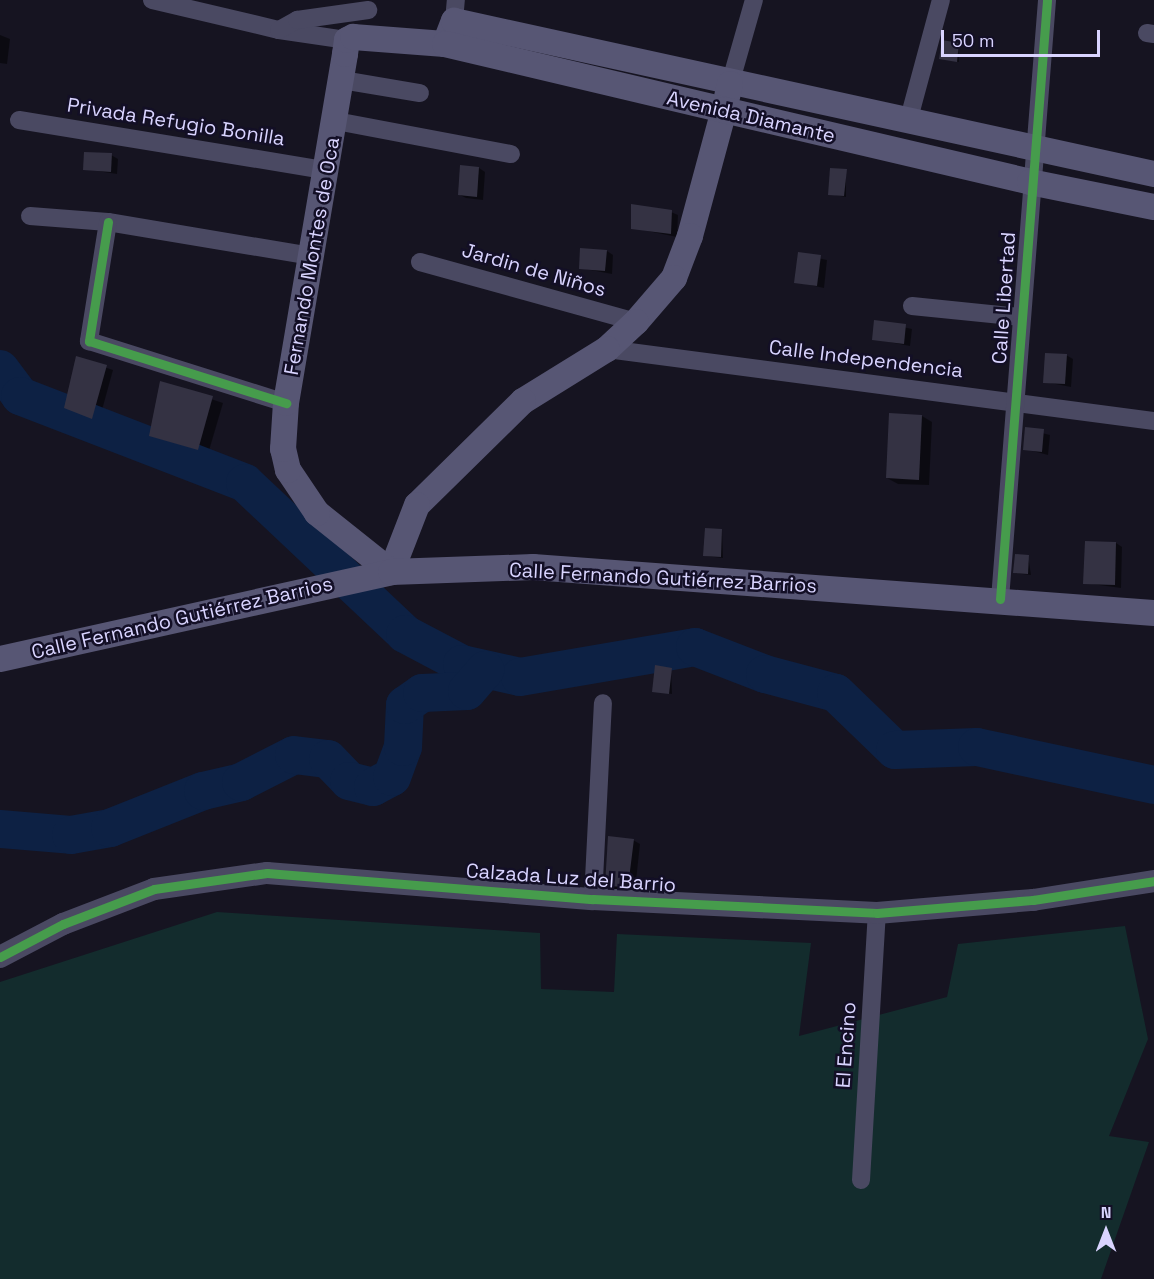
<!DOCTYPE html>
<meta charset="utf-8">
<style>
body{margin:0}
#map{position:relative;width:1154px;height:1279px;overflow:hidden;background:#161421;font-family:"Space Grotesk",sans-serif}
div>[style]{position:absolute}
[style*='--x']{left:calc(var(--x)*1px);top:calc(var(--y)*1px);width:calc(var(--w)*1px);rotate:calc(var(--a)*1deg)}
.green>*{inset:0;background:#132c2d}
.shadow>*{inset:0;background:#0007}
.river>*{height:38px;margin:-19px;padding:0 19px;transform-origin:19px;border-radius:19px;background:#0d2144}
.building>*{inset:0;background:#343243}
.minor>*{height:18px;margin:-9px;padding:0 9px;transform-origin:9px;border-radius:9px;background:#4a4962}
.tertiary>*{height:22px;margin:-11px;padding:0 11px;transform-origin:11px;border-radius:11px;background:#4a4962}
.secondary>*{height:26px;margin:-13px;padding:0 13px;transform-origin:13px;border-radius:13px;background:#575674}
.cycleway>*{height:9px;margin:-4.5px;padding:0 4.5px;transform-origin:4.5px;border-radius:4.5px;background:#469c4c}
span{translate:-50% -50%;white-space:nowrap;text-align:center;line-height:1.15;-webkit-text-stroke:5px #130f26;paint-order:stroke}
.street-label{font-size:20px;color:#d9d4ff}
.north{position:absolute;left:1076px;top:1201px;width:60px;height:60px;-webkit-text-stroke:4px #130f26;paint-order:stroke;rotate:0deg;font-size:16px;font-weight:700;line-height:24px;text-align:center;color:#d9d4ff}
.north::after{content:'';display:block;margin:auto;width:21px;height:27px;background:#d9d4ff;clip-path:polygon(50% 0,100% 100%,50% 72%,0 100%)}
.scale{position:absolute;left:941px;top:30px;width:159px;height:27px;box-sizing:border-box;border:3px solid #d9d4ff;border-top:0;padding-left:8px;font-size:18px;line-height:21px;white-space:nowrap;color:#d9d4ff;-webkit-text-stroke:4px #130f26;paint-order:stroke}
</style>
<div id="map">
<div class="green">
<i style="clip-path:polygon(217px 912px,540px 933px,541px 989px,614px 992px,617px 934px,811px 943px,799px 1036px,947px 997px,958px 944px,1125px 926px,1148px 1039px,1109px 1136px,1149px 1142px,1101px 1279px,0 1279px,0 982px)"></i>
</div>
<div class="shadow">
<i style="clip-path:polygon(0 35px,10px 39px,7px 64px,0 63px)"></i>
<i style="clip-path:polygon(958px 44px,959px 62px,940px 58px)"></i>
<i style="clip-path:polygon(111px 155px,118px 159px,117px 174px,84px 169px)"></i>
<i style="clip-path:polygon(479px 168px,485px 172px,483px 200px,466px 198px,460px 195px)"></i>
<i style="clip-path:polygon(846px 171px,846px 197px,829px 194px)"></i>
<i style="clip-path:polygon(671px 212px,678px 215px,677px 237px,633px 228px)"></i>
<i style="clip-path:polygon(607px 251px,613px 255px,612px 274px,580px 268px)"></i>
<i style="clip-path:polygon(799px 254px,827px 260px,824px 288px,796px 282px)"></i>
<i style="clip-path:polygon(875px 321px,912px 329px,910px 346px,873px 339px)"></i>
<i style="clip-path:polygon(1066px 355px,1073px 359px,1071px 387px,1045px 382px)"></i>
<i style="clip-path:polygon(77px 358px,113px 370px,99px 421px,73px 411px)"></i>
<i style="clip-path:polygon(162px 383px,223px 403px,208px 454px,151px 435px)"></i>
<i style="clip-path:polygon(891px 415px,922px 416px,932px 422px,929px 485px,898px 484px,887px 478px)"></i>
<i style="clip-path:polygon(1026px 429px,1050px 435px,1048px 455px,1025px 449px)"></i>
<i style="clip-path:polygon(722px 530px,723px 558px,705px 556px)"></i>
<i style="clip-path:polygon(1116px 543px,1122px 547px,1121px 588px,1085px 583px)"></i>
<i style="clip-path:polygon(1028px 556px,1031px 575px,1015px 573px)"></i>
<i style="clip-path:polygon(671px 669px,672px 694px,653px 691px)"></i>
<i style="clip-path:polygon(633px 840px,640px 844px,635px 890px,613px 889px,606px 885px)"></i>
</div>
<div class="river">
<i style="--x:0;--y:369;--w:34;--a:53"></i>
<i style="--x:20;--y:396;--w:241;--a:21.1"></i>
<i style="--x:245;--y:483;--w:220;--a:43.3"></i>
<i style="--x:405;--y:634;--w:64;--a:27.8"></i>
<i style="--x:462;--y:664;--w:59;--a:12.6"></i>
<i style="--x:520;--y:677;--w:178;--a:-9.7"></i>
<i style="--x:695;--y:647;--w:75;--a:21.1"></i>
<i style="--x:765;--y:674;--w:73;--a:15"></i>
<i style="--x:836;--y:693;--w:82;--a:44"></i>
<i style="--x:895;--y:750;--w:82;--a:-2.1"></i>
<i style="--x:977;--y:747;--w:181;--a:12.1"></i>
<i style="--x:0;--y:829;--w:71;--a:4.8"></i>
<i style="--x:71;--y:835;--w:40;--a:-10"></i>
<i style="--x:110;--y:828;--w:100;--a:-21.7"></i>
<i style="--x:203;--y:791;--w:39;--a:-13"></i>
<i style="--x:241;--y:782;--w:59;--a:-27"></i>
<i style="--x:294;--y:755;--w:34;--a:7"></i>
<i style="--x:328;--y:759;--w:30;--a:46"></i>
<i style="--x:349;--y:781;--w:25;--a:14"></i>
<i style="--x:373;--y:787;--w:21;--a:-28"></i>
<i style="--x:392;--y:777;--w:32;--a:-70"></i>
<i style="--x:403;--y:747;--w:42;--a:-87.3"></i>
<i style="--x:405;--y:705;--w:21;--a:-35"></i>
<i style="--x:422;--y:693;--w:45;--a:-2.5"></i>
<i style="--x:467;--y:691;--w:28;--a:-49"></i>
</div>
<div class="building">
<i style="clip-path:polygon(942px 40px,959px 43px,957px 62px,939px 59px)"></i>
<i style="clip-path:polygon(84px 152px,112px 153px,111px 172px,83px 170px)"></i>
<i style="clip-path:polygon(460px 165px,479px 167px,477px 197px,458px 195px)"></i>
<i style="clip-path:polygon(830px 168px,847px 169px,844px 196px,828px 195px)"></i>
<i style="clip-path:polygon(631px 204px,672px 210px,671px 234px,631px 229px)"></i>
<i style="clip-path:polygon(580px 248px,607px 250px,605px 271px,579px 269px)"></i>
<i style="clip-path:polygon(798px 252px,821px 255px,817px 286px,794px 283px)"></i>
<i style="clip-path:polygon(874px 320px,906px 324px,904px 344px,872px 340px)"></i>
<i style="clip-path:polygon(1045px 353px,1067px 354px,1065px 384px,1043px 383px)"></i>
<i style="clip-path:polygon(76px 356px,107px 365px,92px 419px,64px 408px)"></i>
<i style="clip-path:polygon(160px 381px,213px 396px,198px 450px,149px 436px)"></i>
<i style="clip-path:polygon(889px 413px,922px 415px,919px 480px,886px 478px)"></i>
<i style="clip-path:polygon(1025px 427px,1044px 429px,1042px 452px,1023px 450px)"></i>
<i style="clip-path:polygon(705px 528px,722px 529px,721px 557px,703px 556px)"></i>
<i style="clip-path:polygon(1085px 541px,1116px 542px,1115px 585px,1083px 584px)"></i>
<i style="clip-path:polygon(1015px 554px,1029px 555px,1028px 574px,1013px 573px)"></i>
<i style="clip-path:polygon(655px 665px,672px 668px,669px 694px,652px 692px)"></i>
<i style="clip-path:polygon(608px 836px,634px 839px,628px 887px,605px 886px)"></i>
</div>
<div class="minor">
<i style="--x:152;--y:0;--w:130;--a:13.3"></i>
<i style="--x:279;--y:30;--w:69;--a:8.4"></i>
<i style="--x:454;--y:21;--w:21;--a:-85"></i>
<i style="--x:279;--y:30;--w:21;--a:-29"></i>
<i style="--x:297;--y:20;--w:72;--a:-8"></i>
<i style="--x:1147;--y:33;--w:7;--a:8"></i>
<i style="--x:342;--y:80;--w:79;--a:9.5"></i>
<i style="--x:730;--y:84;--w:87;--a:-74.1"></i>
<i style="--x:19;--y:120;--w:311;--a:9.3"></i>
<i style="--x:336;--y:121;--w:178;--a:10.7"></i>
<i style="--x:908;--y:122;--w:126;--a:-74.9"></i>
<i style="--x:30;--y:216;--w:78;--a:4.4"></i>
<i style="--x:108;--y:222;--w:207;--a:9.5"></i>
<i style="--x:108;--y:222;--w:121;--a:99.1"></i>
<i style="--x:89;--y:341;--w:207;--a:17.5"></i>
<i style="--x:420;--y:262;--w:224;--a:15.5"></i>
<i style="--x:912;--y:306;--w:110;--a:5.8"></i>
<i style="--x:607;--y:349;--w:552;--a:7.5"></i>
<i style="--x:1000;--y:599;--w:601;--a:-85.51"></i>
<i style="--x:593;--y:899;--w:196;--a:-87.1"></i>
<i style="--x:861;--y:1180;--w:267;--a:-86.6"></i>
</div>
<div class="tertiary">
<i style="--x:0;--y:957;--w:71;--a:-27.6"></i>
<i style="--x:63;--y:924;--w:97;--a:-21"></i>
<i style="--x:154;--y:889;--w:114;--a:-8.1"></i>
<i style="--x:267;--y:873;--w:327;--a:4.6"></i>
<i style="--x:593;--y:899;--w:284;--a:2.8"></i>
<i style="--x:877;--y:913;--w:157;--a:-4.8"></i>
<i style="--x:1033;--y:900;--w:122;--a:-8.9"></i>
</div>
<div class="secondary">
<i style="--x:445;--y:44;--w:25;--a:-69"></i>
<i style="--x:454;--y:21;--w:717;--a:12.33"></i>
<i style="--x:730;--y:84;--w:27;--a:103"></i>
<i style="--x:724;--y:110;--w:131;--a:105.1"></i>
<i style="--x:690;--y:236;--w:45;--a:110.9"></i>
<i style="--x:674;--y:278;--w:58;--a:130.8"></i>
<i style="--x:636;--y:322;--w:40;--a:137"></i>
<i style="--x:607;--y:349;--w:99;--a:148.2"></i>
<i style="--x:523;--y:401;--w:148;--a:135.5"></i>
<i style="--x:417;--y:505;--w:72;--a:111.2"></i>
<i style="--x:391;--y:572;--w:95;--a:-141.4"></i>
<i style="--x:317;--y:513;--w:52;--a:-124"></i>
<i style="--x:288;--y:470;--w:22;--a:-103"></i>
<i style="--x:283;--y:449;--w:46;--a:-86.3"></i>
<i style="--x:286;--y:403;--w:354;--a:-80.4"></i>
<i style="--x:345;--y:54;--w:14;--a:-82"></i>
<i style="--x:347;--y:40;--w:7;--a:-27"></i>
<i style="--x:353;--y:37;--w:92;--a:4.4"></i>
<i style="--x:445;--y:44;--w:287;--a:13.3"></i>
<i style="--x:724;--y:110;--w:314;--a:13.2"></i>
<i style="--x:1030;--y:182;--w:126;--a:11.4"></i>
<i style="--x:0;--y:659;--w:401;--a:-12.5"></i>
<i style="--x:391;--y:572;--w:142;--a:-2"></i>
<i style="--x:533;--y:567;--w:623;--a:4.24"></i>
</div>
<div class="cycleway">
<i style="--x:108;--y:222;--w:121;--a:99.1"></i>
<i style="--x:89;--y:341;--w:207;--a:17.5"></i>
<i style="--x:1000;--y:599;--w:601;--a:-85.51"></i>
<i style="--x:0;--y:957;--w:71;--a:-27.6"></i>
<i style="--x:63;--y:924;--w:97;--a:-21"></i>
<i style="--x:154;--y:889;--w:114;--a:-8.1"></i>
<i style="--x:267;--y:873;--w:327;--a:4.6"></i>
<i style="--x:593;--y:899;--w:284;--a:2.8"></i>
<i style="--x:877;--y:913;--w:157;--a:-4.8"></i>
<i style="--x:1033;--y:900;--w:122;--a:-8.9"></i>
</div>
<div class="street-label">
<span style="left:751px;top:117px;rotate:13deg">Avenida Diamante</span>
<span style="left:176px;top:122px;rotate:9deg">Privada Refugio Bonilla</span>
<span style="left:312px;top:256px;rotate:-80deg">Fernando Montes de Oca</span>
<span style="left:534px;top:270px;rotate:16deg">Jardin de Niños</span>
<span style="left:1004px;top:298px;rotate:-86deg">Calle Libertad</span>
<span style="left:866px;top:359px;rotate:7deg">Calle Independencia</span>
<span style="left:663px;top:578px;rotate:3deg">Calle Fernando Gutiérrez Barrios</span>
<span style="left:182px;top:618px;rotate:-13deg">Calle Fernando Gutiérrez Barrios</span>
<span style="left:571px;top:878px;rotate:4deg">Calzada Luz del Barrio</span>
<span style="left:846px;top:1045px;rotate:-86deg">El Encino</span>
</div>
<div class="north">N</div>
<div class="scale">50 m</div>
</div>
